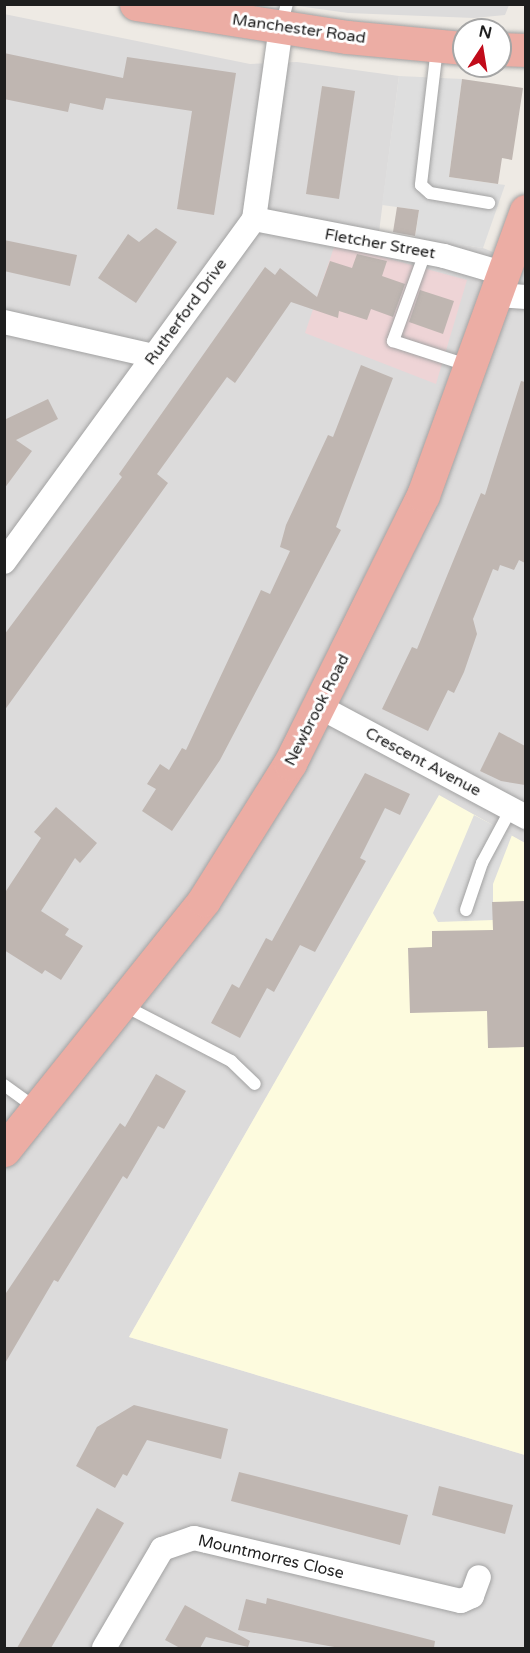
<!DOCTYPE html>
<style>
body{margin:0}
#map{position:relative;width:530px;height:1653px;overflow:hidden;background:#eeeae4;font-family:"Varela Round",sans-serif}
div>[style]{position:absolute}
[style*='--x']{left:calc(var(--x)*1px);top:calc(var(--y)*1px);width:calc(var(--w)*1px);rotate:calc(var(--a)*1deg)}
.residential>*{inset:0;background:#dcdbdb}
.commercial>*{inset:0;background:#eed4d6}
.education>*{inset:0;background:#fdfbde}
.parking>*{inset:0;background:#dedede}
.building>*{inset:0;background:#bfb6b1}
.roads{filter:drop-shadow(0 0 2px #a2a2a2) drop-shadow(0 0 2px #a2a2a2)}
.service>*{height:12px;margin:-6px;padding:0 6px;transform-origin:6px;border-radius:6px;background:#fff}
.minor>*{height:24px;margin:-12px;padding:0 12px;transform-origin:12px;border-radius:12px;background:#fff}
.trunk>*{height:33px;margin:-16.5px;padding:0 16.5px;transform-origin:16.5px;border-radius:16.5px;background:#ecada4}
span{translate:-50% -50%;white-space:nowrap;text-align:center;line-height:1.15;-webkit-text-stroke:6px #fff;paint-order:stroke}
.street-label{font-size:16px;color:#1e1e1e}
.frame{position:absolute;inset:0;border:6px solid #1e1e1e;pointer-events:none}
.north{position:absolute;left:452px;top:18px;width:60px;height:60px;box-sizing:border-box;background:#fff;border:2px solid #a5a5a5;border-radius:50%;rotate:12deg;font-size:16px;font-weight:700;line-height:24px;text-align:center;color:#1e1e1e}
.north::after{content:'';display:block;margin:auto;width:21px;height:27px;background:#c10b1a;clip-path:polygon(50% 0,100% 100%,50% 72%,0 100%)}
</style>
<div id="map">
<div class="residential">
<i style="clip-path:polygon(291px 5px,509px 5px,505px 15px,474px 18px,348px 13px)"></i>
<i style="clip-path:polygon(4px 14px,250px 64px,297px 62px,399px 76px,379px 232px,483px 248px,525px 265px,525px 843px,439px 796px,129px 1337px,525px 1455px,525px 1648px,5px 1648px)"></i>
</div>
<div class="commercial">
<i style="clip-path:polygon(335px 244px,467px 280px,436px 384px,305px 333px)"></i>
</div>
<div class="education">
<i style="clip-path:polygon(439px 795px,525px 843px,525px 1455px,129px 1337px)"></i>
</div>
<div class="parking">
<i style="clip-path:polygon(399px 76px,462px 79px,449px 177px,505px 185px,483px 248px,415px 238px,419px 210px,382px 205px)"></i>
<i style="clip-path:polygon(474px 815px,512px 835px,493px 884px,493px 920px,438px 922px,433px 913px)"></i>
</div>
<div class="building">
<i style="clip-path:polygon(4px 53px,123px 78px,127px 57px,236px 73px,214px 215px,177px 209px,192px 111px,106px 98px,103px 110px,70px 103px,68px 112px,4px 99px)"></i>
<i style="clip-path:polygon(462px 79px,523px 88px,512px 160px,502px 158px,498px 184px,449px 177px)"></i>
<i style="clip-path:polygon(322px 86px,355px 91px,339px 199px,306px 194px)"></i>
<i style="clip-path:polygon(397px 207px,419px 210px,415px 236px,393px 232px)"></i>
<i style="clip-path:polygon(156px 228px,177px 242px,136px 303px,98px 278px,128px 234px,139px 242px)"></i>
<i style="clip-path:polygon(4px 240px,77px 255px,70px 286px,4px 271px)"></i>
<i style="clip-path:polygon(357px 254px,387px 261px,382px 276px,405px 284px,393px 317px,371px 309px,367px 320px,339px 311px,338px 318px,291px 302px,235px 383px,227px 377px,157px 474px,168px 483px,4px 711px,4px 635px,122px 477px,119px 474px,265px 267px,275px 275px,280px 268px,317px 297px,330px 261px,352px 268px)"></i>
<i style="clip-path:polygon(420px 290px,454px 301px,443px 334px,409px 322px)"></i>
<i style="clip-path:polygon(361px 365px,393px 378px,336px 527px,341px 530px,220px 760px,172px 831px,142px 811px,156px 789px,147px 784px,160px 764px,169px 770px,182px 748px,186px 750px,261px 590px,270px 594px,290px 551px,280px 547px,286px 525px,328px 435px,333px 437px)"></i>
<i style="clip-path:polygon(521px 381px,525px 382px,525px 563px,519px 560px,514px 570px,500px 565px,498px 571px,493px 569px,473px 619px,477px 634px,464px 672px,454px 693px,448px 690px,428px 731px,382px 709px,412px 647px,417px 649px,481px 493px,485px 495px)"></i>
<i style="clip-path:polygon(48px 399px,58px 419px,16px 440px,32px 451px,4px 489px,4px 420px)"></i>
<i style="clip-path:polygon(499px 732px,525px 746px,525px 785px,501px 781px,480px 771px)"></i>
<i style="clip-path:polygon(365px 773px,410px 794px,400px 815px,385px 808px,360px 858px,366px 861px,315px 952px,300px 945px,274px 992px,267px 988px,240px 1038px,211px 1023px,232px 984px,239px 988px,266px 938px,272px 941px)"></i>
<i style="clip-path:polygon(56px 807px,97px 843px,80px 863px,75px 858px,41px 911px,69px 929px,65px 935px,83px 946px,61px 980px,45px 970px,42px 974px,4px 950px,4px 894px,41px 838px,34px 832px)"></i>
<i style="clip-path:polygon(525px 901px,525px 1047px,488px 1048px,487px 1011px,410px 1013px,408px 948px,432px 947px,432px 931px,493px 930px,492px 902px)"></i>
<i style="clip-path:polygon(156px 1074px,186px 1091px,164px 1129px,158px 1126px,127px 1179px,123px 1176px,58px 1282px,54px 1280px,4px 1365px,4px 1296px,120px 1123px,125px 1127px)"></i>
<i style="clip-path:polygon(134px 1405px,228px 1429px,221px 1459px,147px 1440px,127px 1476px,123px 1474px,115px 1488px,76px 1466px,97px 1427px)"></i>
<i style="clip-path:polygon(239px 1472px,408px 1515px,400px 1545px,231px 1501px)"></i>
<i style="clip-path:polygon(439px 1486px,513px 1505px,505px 1534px,432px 1515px)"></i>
<i style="clip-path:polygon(97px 1508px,124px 1523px,51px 1648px,17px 1648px)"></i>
<i style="clip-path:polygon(267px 1598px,435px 1641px,434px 1648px,340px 1648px,238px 1630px,246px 1599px,266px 1604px)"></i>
<i style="clip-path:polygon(185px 1605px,250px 1641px,248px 1647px,206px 1637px,200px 1648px,180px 1648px,165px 1640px)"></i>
</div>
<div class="roads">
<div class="service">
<i style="--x:281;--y:26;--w:23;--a:-75"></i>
<i style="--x:437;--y:48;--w:138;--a:96.7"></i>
<i style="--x:421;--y:185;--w:12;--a:42"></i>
<i style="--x:430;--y:193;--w:60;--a:9.6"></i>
<i style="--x:425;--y:253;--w:94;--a:110"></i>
<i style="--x:393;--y:341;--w:81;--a:18"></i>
<i style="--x:466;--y:910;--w:50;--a:-71.2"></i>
<i style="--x:482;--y:863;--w:61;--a:-61.8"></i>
<i style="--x:123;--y:1005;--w:122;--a:27.4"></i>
<i style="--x:231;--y:1061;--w:33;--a:44"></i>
<i style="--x:4;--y:1085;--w:39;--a:36"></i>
</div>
<div class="minor">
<i style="--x:254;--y:219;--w:194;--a:11"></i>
<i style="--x:444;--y:256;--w:64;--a:16.4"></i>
<i style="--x:498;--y:295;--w:28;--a:4"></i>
<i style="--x:4;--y:322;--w:154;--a:12.8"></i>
<i style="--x:4;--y:562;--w:424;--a:-53.9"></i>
<i style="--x:254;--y:219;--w:193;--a:-82"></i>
<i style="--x:320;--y:707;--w:234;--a:28.1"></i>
<i style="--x:104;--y:1648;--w:115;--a:-59.6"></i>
<i style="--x:162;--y:1549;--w:34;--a:-19"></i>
<i style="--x:194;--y:1538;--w:274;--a:13.3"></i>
<i style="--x:461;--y:1601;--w:12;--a:-24"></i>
<i style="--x:472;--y:1596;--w:20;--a:-70"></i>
</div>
<div class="trunk">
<i style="--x:136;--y:4;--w:214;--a:8.9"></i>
<i style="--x:347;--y:37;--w:118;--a:5.4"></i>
<i style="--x:500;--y:49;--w:26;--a:2"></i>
<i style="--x:4;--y:1150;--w:320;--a:-51.3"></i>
<i style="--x:204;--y:900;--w:162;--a:-57.9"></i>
<i style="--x:290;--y:763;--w:299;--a:-63.6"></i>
<i style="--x:423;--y:495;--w:302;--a:-70.1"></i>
</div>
</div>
<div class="street-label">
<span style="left:299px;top:29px;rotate:8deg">Manchester Road</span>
<span style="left:380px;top:244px;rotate:10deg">Fletcher Street</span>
<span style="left:186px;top:312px;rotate:-54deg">Rutherford Drive</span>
<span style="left:317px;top:710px;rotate:-63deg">Newbrook Road</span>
<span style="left:423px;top:762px;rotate:28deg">Crescent Avenue</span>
<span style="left:271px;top:1557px;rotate:13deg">Mountmorres Close</span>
</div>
<div class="frame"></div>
<div class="north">N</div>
</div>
